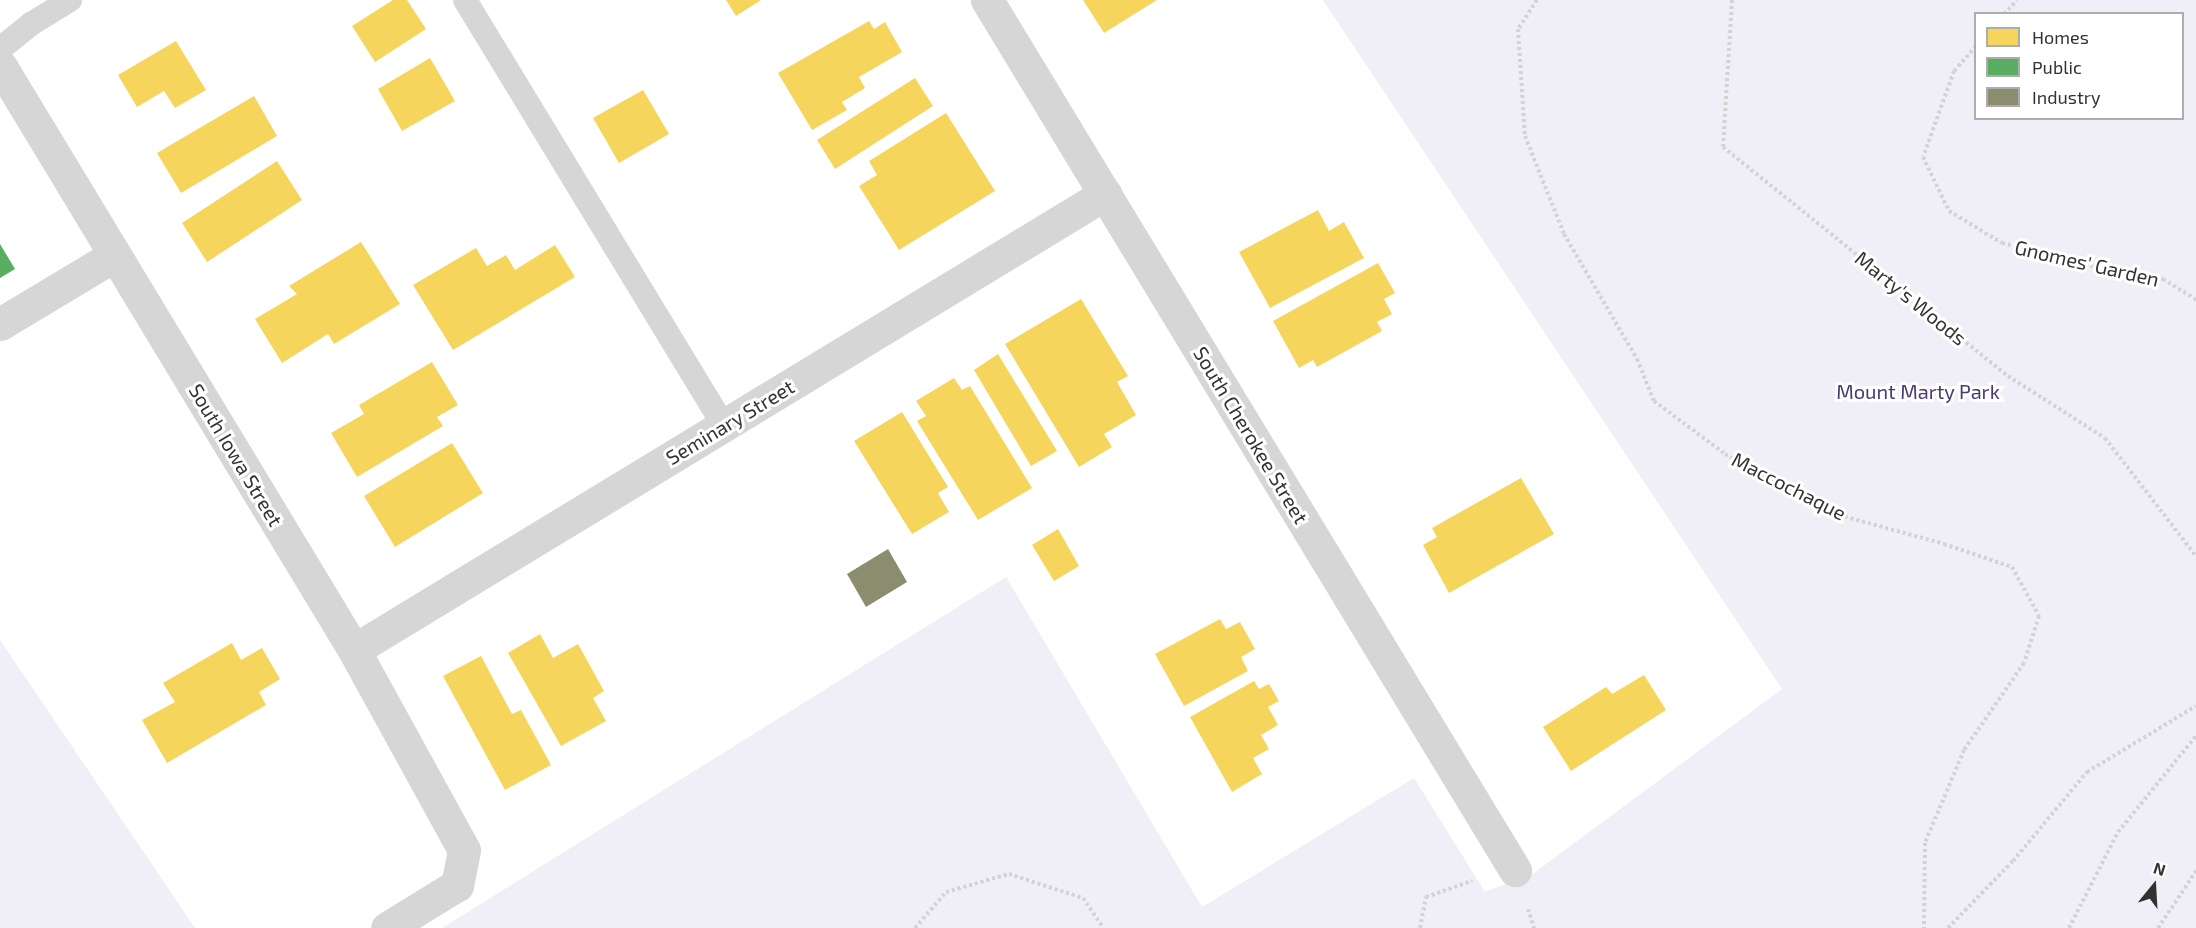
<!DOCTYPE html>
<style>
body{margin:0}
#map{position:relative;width:2196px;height:928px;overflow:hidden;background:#fff;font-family:"Exo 2",sans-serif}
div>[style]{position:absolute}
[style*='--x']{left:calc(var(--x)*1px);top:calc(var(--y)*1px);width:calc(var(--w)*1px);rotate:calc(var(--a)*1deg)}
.green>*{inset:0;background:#f0eef6}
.homes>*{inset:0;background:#f6d55c}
.public>*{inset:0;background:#5aae61}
.industry>*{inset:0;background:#8c8c6e}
.path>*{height:4px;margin-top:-2px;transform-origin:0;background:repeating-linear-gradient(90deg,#d3d3d3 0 3px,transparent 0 6px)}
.service>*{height:24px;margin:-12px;padding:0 12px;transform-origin:12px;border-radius:12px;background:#d6d6d6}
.minor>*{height:33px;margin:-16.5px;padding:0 16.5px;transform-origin:16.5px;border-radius:16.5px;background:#d6d6d6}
span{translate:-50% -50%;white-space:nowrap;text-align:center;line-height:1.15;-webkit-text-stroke:6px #fff;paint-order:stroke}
.street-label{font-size:20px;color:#323232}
.park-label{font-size:20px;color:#493b72}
.legend{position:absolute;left:1974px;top:12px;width:210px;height:108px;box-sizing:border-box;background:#fff;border:2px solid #adadad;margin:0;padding:8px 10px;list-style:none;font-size:18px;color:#323232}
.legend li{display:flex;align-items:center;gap:12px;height:30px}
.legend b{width:30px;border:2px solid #adadad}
.north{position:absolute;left:2124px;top:856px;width:60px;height:60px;-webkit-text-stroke:4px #fff;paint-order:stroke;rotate:18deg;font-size:16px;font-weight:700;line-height:24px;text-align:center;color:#323232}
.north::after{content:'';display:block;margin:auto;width:21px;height:27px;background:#323232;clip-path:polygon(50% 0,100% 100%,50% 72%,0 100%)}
</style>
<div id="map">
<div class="green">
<i style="clip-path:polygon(evenodd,1323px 0,2196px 0,2196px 928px,442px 928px,1006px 577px,1202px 907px,1414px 778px,1485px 892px,1534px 873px,1782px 689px,1323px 0,1976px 14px,2182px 14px,2182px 118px,1976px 118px,1976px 14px)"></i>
<i style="clip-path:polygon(0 640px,195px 928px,0 928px)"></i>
</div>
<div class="homes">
<i style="clip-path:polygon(393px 0,407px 0,426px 29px,375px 62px,352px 26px)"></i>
<i style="clip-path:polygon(726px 0,761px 0,736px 16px)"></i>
<i style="clip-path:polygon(1083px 0,1157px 0,1104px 33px)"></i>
<i style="clip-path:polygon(869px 21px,874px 29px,885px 22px,902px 52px,859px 77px,865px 88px,842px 102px,847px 110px,812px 130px,778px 73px)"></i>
<i style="clip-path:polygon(176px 41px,206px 90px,175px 108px,164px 91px,137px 107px,118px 75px)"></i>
<i style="clip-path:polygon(430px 58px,455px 101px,402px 131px,378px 89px)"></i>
<i style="clip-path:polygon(915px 78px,933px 106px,835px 169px,817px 140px)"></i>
<i style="clip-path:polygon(643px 90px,669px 134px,619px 163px,593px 118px)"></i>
<i style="clip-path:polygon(254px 96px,277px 136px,181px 193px,157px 153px)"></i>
<i style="clip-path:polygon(946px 113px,995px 191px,899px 250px,859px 186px,877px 175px,869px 161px)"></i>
<i style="clip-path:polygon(277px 161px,302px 200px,207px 262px,182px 223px)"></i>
<i style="clip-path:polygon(1318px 210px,1329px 231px,1344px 222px,1364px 258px,1270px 308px,1239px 252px)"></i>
<i style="clip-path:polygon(361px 242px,400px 304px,334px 344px,328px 334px,282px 363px,255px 319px,297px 294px,289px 286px)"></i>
<i style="clip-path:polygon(555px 245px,575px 277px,453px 350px,413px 285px,476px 248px,487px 266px,506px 255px,515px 270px)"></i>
<i style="clip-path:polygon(1378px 263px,1395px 293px,1384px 299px,1392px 314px,1377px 322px,1382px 331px,1317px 367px,1313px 360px,1299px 368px,1273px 321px)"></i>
<i style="clip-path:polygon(1081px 299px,1128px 376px,1117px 382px,1136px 415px,1104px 434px,1112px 447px,1079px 467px,1005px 344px)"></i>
<i style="clip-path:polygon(998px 354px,1057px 451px,1031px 466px,974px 370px)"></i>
<i style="clip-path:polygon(432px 362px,458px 405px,437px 417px,443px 426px,357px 477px,331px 433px,364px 414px,359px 405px)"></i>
<i style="clip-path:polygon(954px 378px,962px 390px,970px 386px,1032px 488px,978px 520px,917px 421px,926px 416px,916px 401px)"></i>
<i style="clip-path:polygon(902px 412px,948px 487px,938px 493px,949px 512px,912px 534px,854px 441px)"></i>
<i style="clip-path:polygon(452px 443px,483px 493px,395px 547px,364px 496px)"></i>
<i style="clip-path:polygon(1521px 478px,1554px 534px,1449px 593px,1423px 545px,1437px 537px,1432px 528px)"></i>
<i style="clip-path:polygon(1058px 529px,1079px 566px,1054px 581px,1032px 545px)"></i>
<i style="clip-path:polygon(1220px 619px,1226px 629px,1240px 622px,1255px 649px,1241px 657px,1248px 671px,1184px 706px,1155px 654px)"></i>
<i style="clip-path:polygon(540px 634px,553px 658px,578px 644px,604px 691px,593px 698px,606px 721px,561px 746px,508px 653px)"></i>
<i style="clip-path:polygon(232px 643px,241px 660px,262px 648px,280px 679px,259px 692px,266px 705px,167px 763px,142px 720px,175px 702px,163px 683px)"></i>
<i style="clip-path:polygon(481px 656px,512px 714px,521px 710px,551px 765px,505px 790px,443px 676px)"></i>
<i style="clip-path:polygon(1644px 675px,1666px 710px,1571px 771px,1543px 727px,1606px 687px,1612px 694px)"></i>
<i style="clip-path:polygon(1254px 681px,1259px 689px,1269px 684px,1279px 701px,1268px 707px,1278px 725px,1261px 735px,1269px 749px,1253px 758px,1262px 774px,1232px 792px,1190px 717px)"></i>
</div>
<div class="public">
<i style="clip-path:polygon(0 244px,15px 269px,0 278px)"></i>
</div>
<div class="industry">
<i style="clip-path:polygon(888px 549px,907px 582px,866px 607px,847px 574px)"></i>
</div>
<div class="path">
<i style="--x:1537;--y:0;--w:35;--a:123"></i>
<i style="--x:1518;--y:29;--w:107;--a:86.3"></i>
<i style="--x:1525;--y:136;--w:105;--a:68.3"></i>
<i style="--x:1564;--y:234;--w:145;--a:59.7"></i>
<i style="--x:1637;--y:359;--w:45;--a:68"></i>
<i style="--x:1654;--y:401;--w:89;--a:36.7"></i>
<i style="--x:1725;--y:454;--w:129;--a:28.2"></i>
<i style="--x:1839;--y:515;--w:109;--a:15.4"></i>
<i style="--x:1944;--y:544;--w:72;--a:18.7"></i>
<i style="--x:2012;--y:567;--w:56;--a:61.1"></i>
<i style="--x:2039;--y:616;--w:49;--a:107.7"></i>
<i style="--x:2024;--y:663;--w:106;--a:124.6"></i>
<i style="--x:1964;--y:750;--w:101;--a:112.8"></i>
<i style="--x:1925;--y:843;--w:85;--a:90.7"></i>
<i style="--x:1732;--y:0;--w:147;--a:93.5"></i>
<i style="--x:1723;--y:147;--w:366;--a:38.8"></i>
<i style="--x:2008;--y:376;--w:115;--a:32.6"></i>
<i style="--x:2105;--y:438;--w:149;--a:52.4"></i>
<i style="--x:2004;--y:14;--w:19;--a:-47"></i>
<i style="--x:1976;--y:46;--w:33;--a:131"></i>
<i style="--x:1954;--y:71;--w:91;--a:109.8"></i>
<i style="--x:1923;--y:157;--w:60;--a:64.3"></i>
<i style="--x:1949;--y:211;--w:62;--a:31.1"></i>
<i style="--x:2002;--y:243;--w:73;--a:15"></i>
<i style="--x:2073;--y:262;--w:92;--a:10.7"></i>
<i style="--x:2163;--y:279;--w:39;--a:32"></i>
<i style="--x:1528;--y:909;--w:20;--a:72"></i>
<i style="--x:915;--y:928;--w:48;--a:-49.3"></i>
<i style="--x:946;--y:892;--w:66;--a:-15.9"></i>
<i style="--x:1009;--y:874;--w:78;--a:18"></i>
<i style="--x:1083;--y:898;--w:36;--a:56"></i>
<i style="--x:1420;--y:928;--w:32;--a:-79"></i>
<i style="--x:1426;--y:897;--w:49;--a:-19.2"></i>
<i style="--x:1948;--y:928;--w:93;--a:-45.9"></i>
<i style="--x:2013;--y:861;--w:116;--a:-50.3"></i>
<i style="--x:2087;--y:772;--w:127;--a:-31.2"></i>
<i style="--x:2069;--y:928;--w:108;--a:-63"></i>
<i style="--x:2118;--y:832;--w:124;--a:-50.9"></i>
<i style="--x:2158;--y:928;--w:69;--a:-56.3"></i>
</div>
<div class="service">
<i style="--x:465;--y:0;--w:499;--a:58.7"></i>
<i style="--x:0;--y:49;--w:40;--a:-39"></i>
<i style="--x:31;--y:24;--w:46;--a:-31.6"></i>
</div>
<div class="minor">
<i style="--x:987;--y:0;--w:1018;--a:58.75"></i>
<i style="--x:0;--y:65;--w:684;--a:58.82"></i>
<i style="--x:354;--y:650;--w:228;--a:61.2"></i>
<i style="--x:464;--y:850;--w:36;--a:101"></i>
<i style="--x:457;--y:885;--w:82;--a:148.4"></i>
<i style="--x:0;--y:324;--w:134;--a:-31"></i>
<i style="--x:354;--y:650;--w:879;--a:-31.27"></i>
</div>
<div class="street-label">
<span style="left:2087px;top:263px;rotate:13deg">Gnomes' Garden</span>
<span style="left:1911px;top:298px;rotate:39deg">Marty's Woods</span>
<span style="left:730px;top:422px;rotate:-31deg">Seminary Street</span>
<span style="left:1251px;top:435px;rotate:59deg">South Cherokee Street</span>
<span style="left:236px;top:455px;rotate:59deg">South Iowa Street</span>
<span style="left:1789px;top:486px;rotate:27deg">Maccochaque</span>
</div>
<div class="park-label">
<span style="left:1918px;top:391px">Mount Marty Park</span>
</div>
<ul class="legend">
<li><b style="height:16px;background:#f6d55c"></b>Homes</li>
<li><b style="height:16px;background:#5aae61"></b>Public</li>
<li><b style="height:16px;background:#8c8c6e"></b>Industry</li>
</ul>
<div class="north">N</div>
</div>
